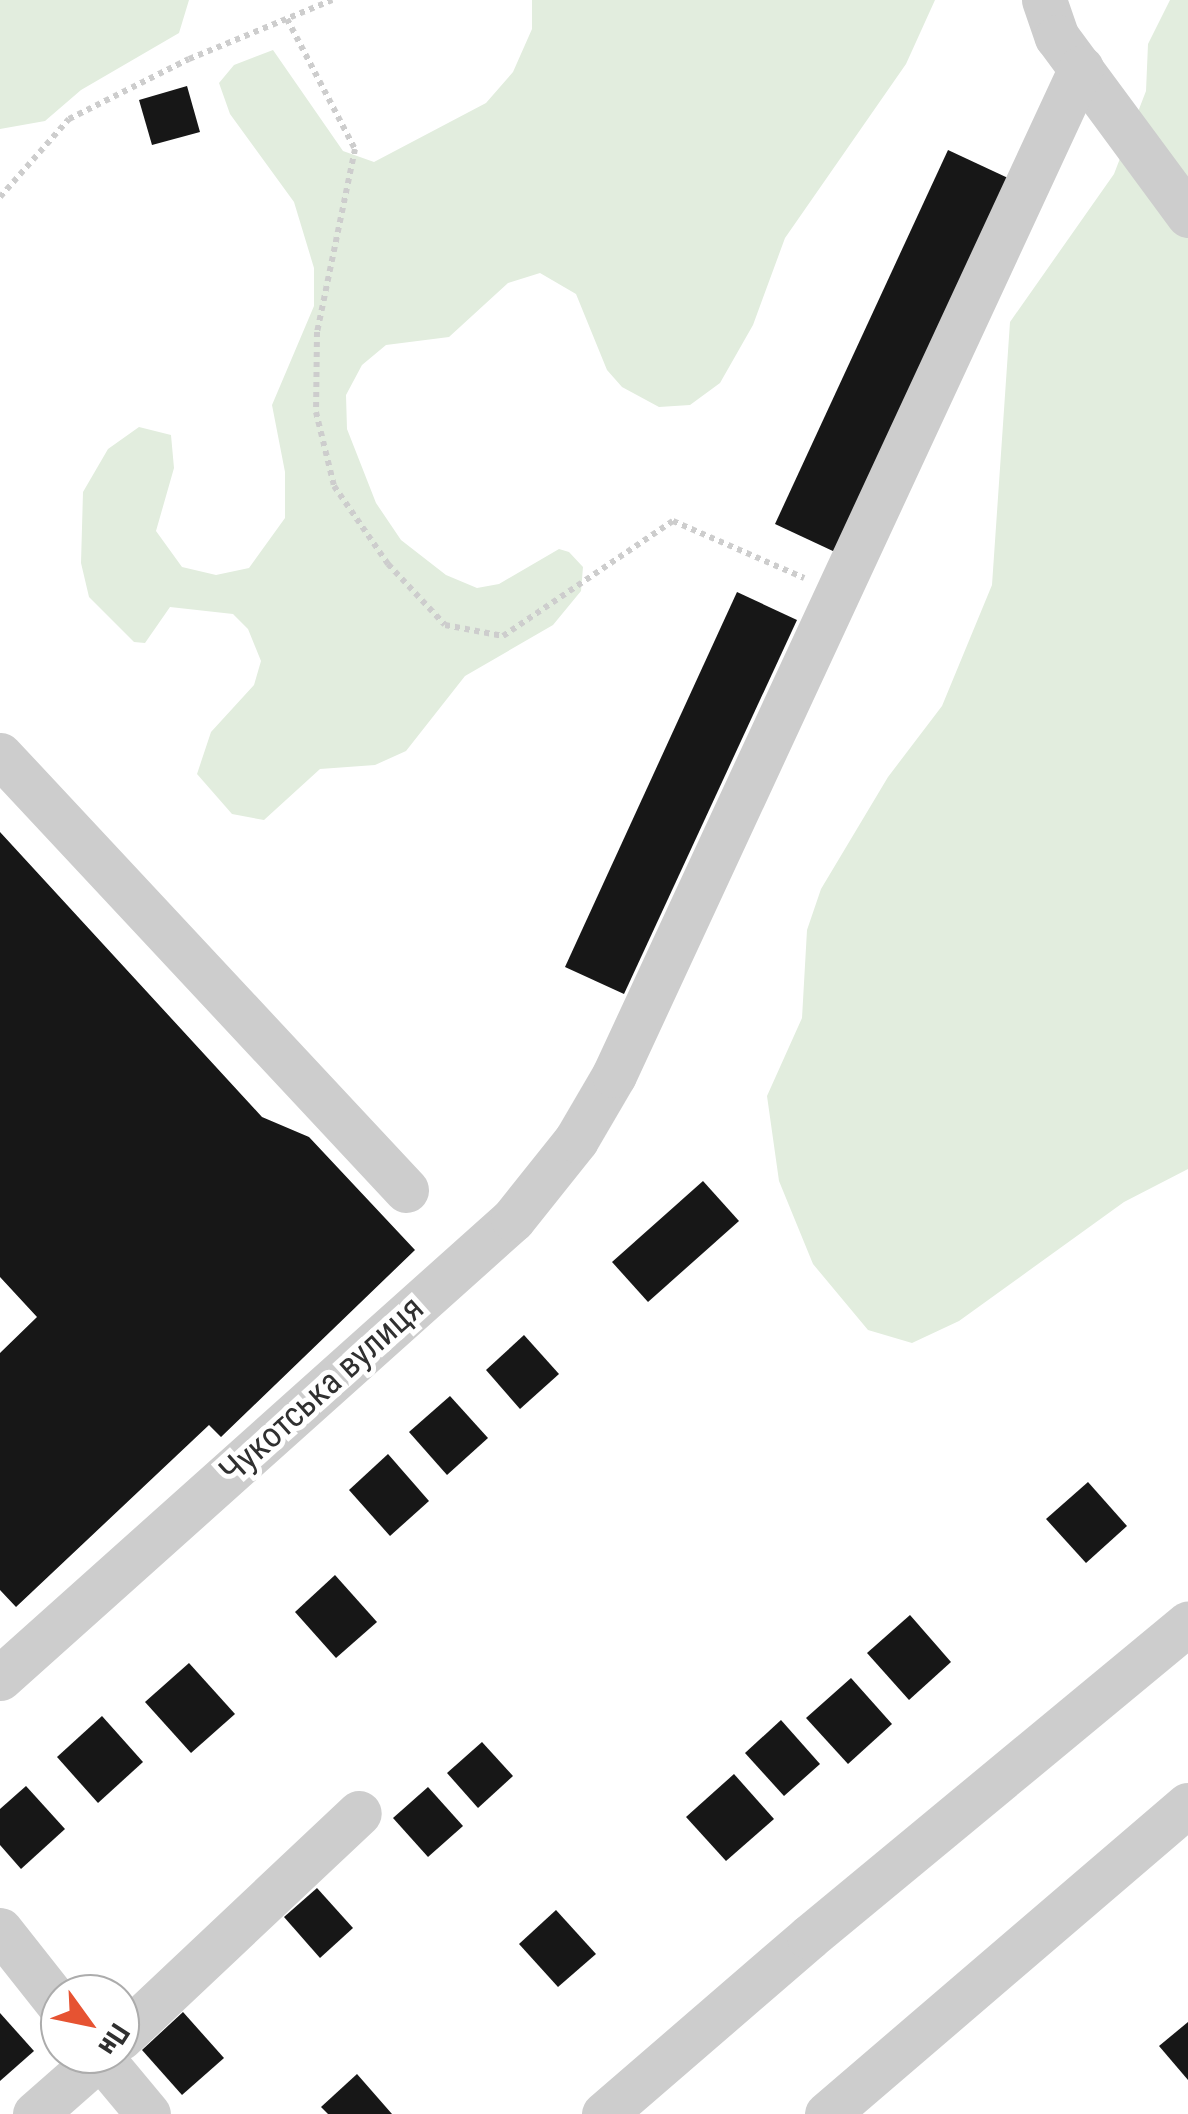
<!DOCTYPE html>
<meta charset="utf-8">
<style>
body{margin:0}
#map{position:relative;width:1188px;height:2114px;overflow:hidden;background:#fff;font-family:"Roboto Condensed",sans-serif}
div>[style]{position:absolute}
[style*='--x']{left:calc(var(--x)*1px);top:calc(var(--y)*1px);width:calc(var(--w)*1px);rotate:calc(var(--a)*1deg)}
.green>*{inset:0;background:#e2edde}
.building>*{inset:0;background:#171717}
.path>*{height:6px;margin-top:-3px;transform-origin:0;background:repeating-linear-gradient(90deg,#cdcdcd 0 5px,transparent 0 10px)}
.minor>*{height:45px;margin:-22.5px;padding:0 22.5px;transform-origin:22.5px;border-radius:22.5px;background:#cdcdcd}
span{translate:-50% -50%;white-space:nowrap;text-align:center;line-height:1.15;-webkit-text-stroke:10px #fff;paint-order:stroke}
.street-label{font-size:35px;color:#303030}
.north{position:absolute;left:40px;top:1974px;width:100px;height:100px;box-sizing:border-box;background:#fff;border:2px solid #acacac;border-radius:50%;rotate:123deg;font-size:28px;font-weight:700;line-height:40px;text-align:center;color:#303030}
.north::after{content:'';display:block;margin:auto;width:35px;height:45px;background:#e65332;clip-path:polygon(50% 0,100% 100%,50% 72%,0 100%)}
</style>
<div id="map">
<div class="green">
<i style="clip-path:polygon(0 0,189px 0,179px 33px,81px 90px,45px 121px,0 129px)"></i>
<i style="clip-path:polygon(532px 0,935px 0,906px 64px,785px 238px,753px 325px,720px 383px,690px 405px,659px 407px,622px 387px,607px 370px,576px 294px,540px 273px,508px 283px,449px 337px,386px 345px,362px 365px,346px 395px,347px 429px,376px 503px,401px 540px,446px 575px,477px 588px,499px 584px,559px 549px,569px 552px,583px 567px,581px 591px,553px 625px,465px 676px,406px 751px,375px 765px,320px 769px,264px 820px,232px 814px,197px 774px,211px 732px,254px 685px,261px 661px,248px 629px,233px 614px,170px 607px,145px 643px,134px 642px,89px 597px,81px 563px,83px 492px,108px 449px,139px 427px,171px 435px,174px 468px,156px 531px,182px 567px,216px 575px,249px 568px,285px 518px,285px 472px,272px 405px,314px 306px,314px 268px,294px 202px,230px 114px,219px 83px,234px 65px,273px 50px,343px 151px,374px 162px,486px 103px,513px 72px,532px 29px)"></i>
<i style="clip-path:polygon(1170px 0,1188px 0,1188px 1169px,1124px 1202px,959px 1321px,912px 1343px,868px 1330px,813px 1264px,779px 1181px,767px 1096px,802px 1018px,807px 930px,821px 889px,888px 777px,942px 706px,992px 585px,1010px 322px,1114px 174px,1146px 91px,1148px 44px)"></i>
</div>
<div class="building">
<i style="clip-path:polygon(187px 86px,200px 132px,152px 145px,139px 100px)"></i>
<i style="clip-path:polygon(948px 150px,1008px 178px,835px 552px,775px 524px)"></i>
<i style="clip-path:polygon(737px 592px,797px 620px,624px 994px,565px 967px)"></i>
<i style="clip-path:polygon(0 832px,262px 1117px,309px 1137px,415px 1250px,221px 1437px,209px 1425px,16px 1607px,0 1590px,0 1353px,37px 1317px,0 1277px)"></i>
<i style="clip-path:polygon(703px 1181px,739px 1221px,648px 1302px,612px 1262px)"></i>
<i style="clip-path:polygon(524px 1335px,559px 1374px,520px 1409px,486px 1370px)"></i>
<i style="clip-path:polygon(450px 1396px,488px 1438px,447px 1475px,409px 1432px)"></i>
<i style="clip-path:polygon(388px 1454px,429px 1501px,390px 1536px,349px 1490px)"></i>
<i style="clip-path:polygon(1088px 1482px,1127px 1526px,1086px 1563px,1046px 1519px)"></i>
<i style="clip-path:polygon(335px 1575px,377px 1622px,336px 1658px,295px 1612px)"></i>
<i style="clip-path:polygon(910px 1615px,951px 1662px,909px 1700px,867px 1653px)"></i>
<i style="clip-path:polygon(189px 1663px,235px 1714px,191px 1753px,145px 1702px)"></i>
<i style="clip-path:polygon(851px 1678px,892px 1724px,848px 1764px,806px 1718px)"></i>
<i style="clip-path:polygon(102px 1716px,143px 1762px,98px 1803px,57px 1757px)"></i>
<i style="clip-path:polygon(781px 1720px,820px 1764px,784px 1796px,745px 1753px)"></i>
<i style="clip-path:polygon(482px 1742px,513px 1776px,478px 1808px,447px 1773px)"></i>
<i style="clip-path:polygon(734px 1774px,774px 1819px,726px 1861px,686px 1817px)"></i>
<i style="clip-path:polygon(26px 1786px,65px 1829px,21px 1869px,0 1845px,0 1809px)"></i>
<i style="clip-path:polygon(428px 1787px,463px 1826px,428px 1857px,393px 1818px)"></i>
<i style="clip-path:polygon(317px 1888px,353px 1928px,320px 1958px,284px 1917px)"></i>
<i style="clip-path:polygon(556px 1910px,596px 1954px,558px 1987px,519px 1944px)"></i>
<i style="clip-path:polygon(183px 2012px,224px 2058px,182px 2095px,142px 2050px)"></i>
<i style="clip-path:polygon(0 2013px,34px 2051px,0 2081px)"></i>
<i style="clip-path:polygon(1188px 2022px,1188px 2080px,1159px 2046px)"></i>
<i style="clip-path:polygon(357px 2074px,392px 2114px,328px 2114px,321px 2107px)"></i>
</div>
<div class="path">
<i style="--x:287;--y:19;--w:147;--a:62.4"></i>
<i style="--x:355;--y:149;--w:187;--a:101.7"></i>
<i style="--x:317;--y:332;--w:80;--a:90.7"></i>
<i style="--x:316;--y:412;--w:76;--a:76.3"></i>
<i style="--x:334;--y:486;--w:95;--a:55.3"></i>
<i style="--x:388;--y:564;--w:83;--a:46.9"></i>
<i style="--x:445;--y:625;--w:59;--a:10.7"></i>
<i style="--x:503;--y:636;--w:205;--a:-34.1"></i>
<i style="--x:673;--y:521;--w:143;--a:23.5"></i>
<i style="--x:0;--y:197;--w:104;--a:-48.5"></i>
<i style="--x:69;--y:119;--w:134;--a:-26.6"></i>
<i style="--x:189;--y:59;--w:155;--a:-22.4"></i>
</div>
<div class="minor">
<i style="--x:1044;--y:0;--w:39;--a:71"></i>
<i style="--x:1057;--y:37;--w:221;--a:53.6"></i>
<i style="--x:0;--y:755;--w:595;--a:46.97"></i>
<i style="--x:0;--y:1678;--w:688;--a:-41.82"></i>
<i style="--x:513;--y:1219;--w:101;--a:-51.4"></i>
<i style="--x:576;--y:1140;--w:75;--a:-59.7"></i>
<i style="--x:614;--y:1075;--w:1110;--a:-65.12"></i>
<i style="--x:0;--y:1930;--w:97;--a:51.7"></i>
<i style="--x:120;--y:2038;--w:328;--a:-43.3"></i>
<i style="--x:98;--y:2054;--w:78;--a:50.2"></i>
<i style="--x:35;--y:2114;--w:91;--a:-41.4"></i>
<i style="--x:604;--y:2114;--w:271;--a:-40.8"></i>
<i style="--x:809;--y:1937;--w:492;--a:-39.6"></i>
<i style="--x:827;--y:2114;--w:475;--a:-40.6"></i>
</div>
<div class="street-label">
<span style="left:322px;top:1390px;rotate:-42deg">Чукотська вулиця</span>
</div>
<div class="north">Пн</div>
</div>
